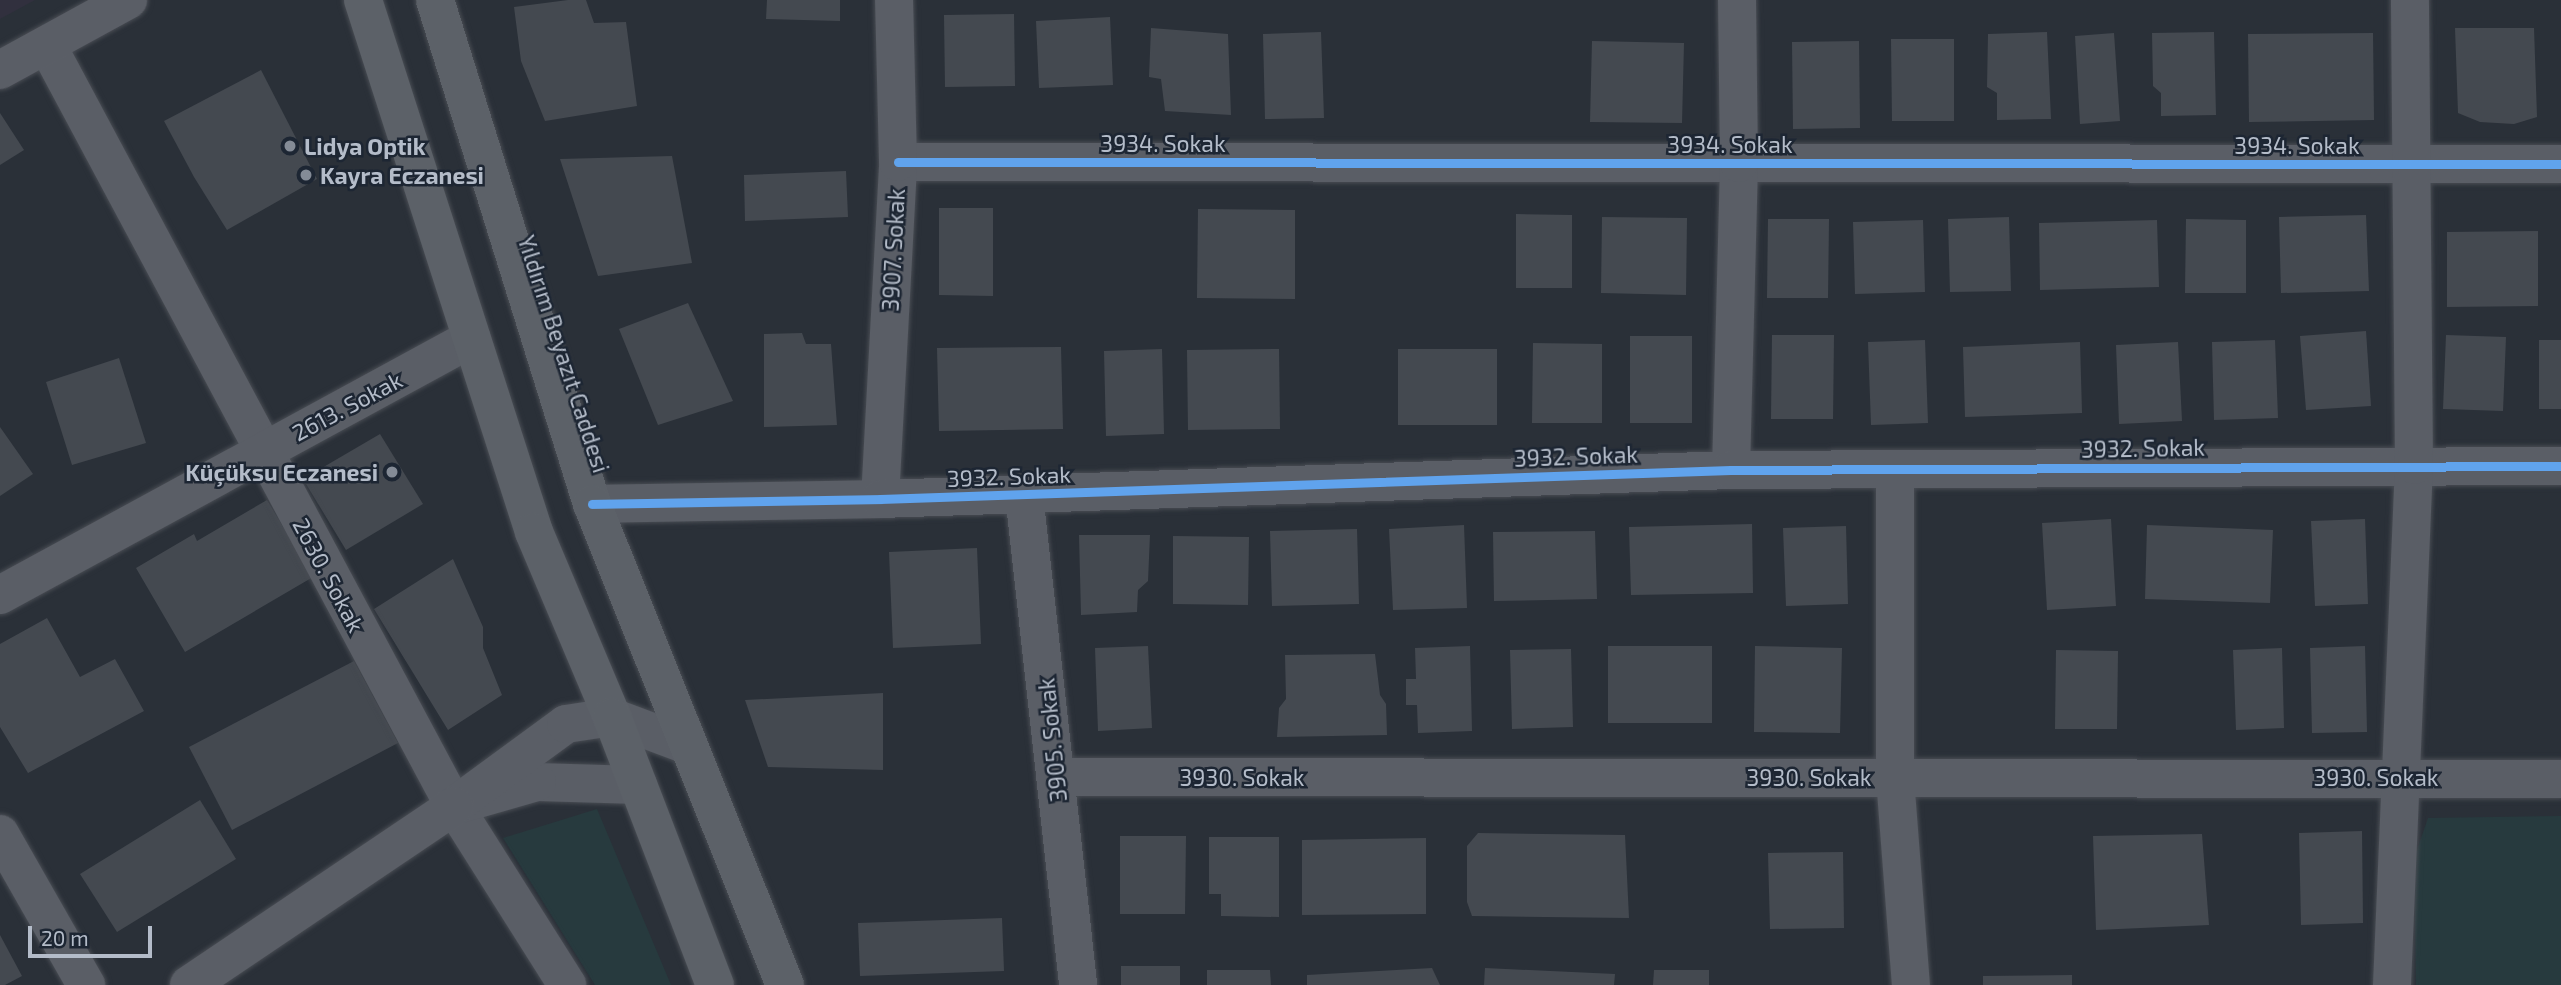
<!DOCTYPE html>
<meta charset="utf-8">
<style>
body{margin:0}
#map{position:relative;width:2561px;height:985px;overflow:hidden;background:#2a3038;font-family:"Exo 2",sans-serif}
div>[style]{position:absolute}
[style*='--x']{left:calc(var(--x)*1px);top:calc(var(--y)*1px);width:calc(var(--w)*1px);rotate:calc(var(--a)*1deg)}
.medical>*{inset:0;background:#31303e}
.green>*{inset:0;background:#273a3e}
.building>*{inset:0;background:#444950}
.roads{filter:drop-shadow(0 0 2px #484c53) drop-shadow(0 0 2px #484c53)}
.minor>*{height:38px;margin:-19px;padding:0 19px;transform-origin:19px;border-radius:19px;background:#5a5e66}
.tertiary>*{height:38px;margin:-19px;padding:0 19px;transform-origin:19px;border-radius:19px;background:#5a5e66}
.primary>*{height:38px;margin:-19px;padding:0 19px;transform-origin:19px;border-radius:19px;background:#5c6168}
.cycleway>*{height:9px;margin:-4.5px;padding:0 4.5px;transform-origin:4.5px;border-radius:4.5px;background:#60a3ed}
.dots>*{width:19px;height:19px;translate:-50% -50%;box-sizing:border-box;border:4px solid #1d2633;border-radius:50%}
span{translate:-50% -50%;white-space:nowrap;text-align:center;line-height:1.15;-webkit-text-stroke:5px #1d2633;paint-order:stroke}
.street-label{font-size:23px;color:#b4bcc9}
.poi-label{font-size:23px;color:#b4bcc9;font-weight:700}
.left{translate:0 -50%;text-align:left}
.right{translate:-100% -50%;text-align:right}
.scale{position:absolute;left:28px;top:926px;width:124px;height:32px;box-sizing:border-box;border:4px solid #b4bcc9;border-top:0;padding-left:9px;font-size:21px;line-height:24px;white-space:nowrap;color:#b4bcc9;-webkit-text-stroke:5px #1d2633;paint-order:stroke}
</style>
<div id="map">
<div class="medical">
<i style="clip-path:polygon(0 0,35px 0,0 19px)"></i>
</div>
<div class="green">
<i style="clip-path:polygon(597px 809px,671px 985px,595px 985px,503px 838px)"></i>
<i style="clip-path:polygon(2561px 816px,2561px 985px,2416px 985px,2414px 859px,2428px 818px)"></i>
</div>
<div class="building">
<i style="clip-path:polygon(568px 0,586px 0,594px 23px,626px 22px,637px 106px,545px 121px,521px 61px,514px 7px)"></i>
<i style="clip-path:polygon(767px 0,840px 0,840px 21px,766px 19px)"></i>
<i style="clip-path:polygon(1014px 14px,1015px 86px,945px 87px,944px 15px)"></i>
<i style="clip-path:polygon(1110px 17px,1113px 85px,1039px 88px,1036px 21px)"></i>
<i style="clip-path:polygon(1151px 28px,1228px 34px,1231px 115px,1165px 111px,1161px 79px,1149px 77px)"></i>
<i style="clip-path:polygon(2455px 28px,2534px 28px,2537px 117px,2514px 124px,2480px 122px,2458px 113px)"></i>
<i style="clip-path:polygon(1321px 32px,1324px 118px,1265px 119px,1263px 34px)"></i>
<i style="clip-path:polygon(2047px 32px,2051px 119px,1997px 120px,1997px 93px,1987px 87px,1988px 34px)"></i>
<i style="clip-path:polygon(2214px 32px,2216px 115px,2161px 116px,2161px 93px,2153px 86px,2152px 33px)"></i>
<i style="clip-path:polygon(2114px 33px,2120px 121px,2080px 124px,2075px 36px)"></i>
<i style="clip-path:polygon(2373px 33px,2374px 120px,2249px 122px,2248px 34px)"></i>
<i style="clip-path:polygon(1891px 39px,1954px 39px,1954px 121px,1892px 121px)"></i>
<i style="clip-path:polygon(1592px 41px,1684px 43px,1682px 123px,1590px 122px)"></i>
<i style="clip-path:polygon(1859px 41px,1860px 128px,1793px 129px,1792px 42px)"></i>
<i style="clip-path:polygon(261px 70px,317px 179px,227px 230px,194px 177px,164px 121px)"></i>
<i style="clip-path:polygon(0 113px,24px 150px,0 165px)"></i>
<i style="clip-path:polygon(672px 156px,692px 263px,598px 276px,560px 159px)"></i>
<i style="clip-path:polygon(846px 171px,848px 217px,745px 221px,744px 175px)"></i>
<i style="clip-path:polygon(939px 208px,993px 208px,993px 296px,939px 295px)"></i>
<i style="clip-path:polygon(1198px 209px,1295px 210px,1295px 299px,1197px 298px)"></i>
<i style="clip-path:polygon(1516px 214px,1572px 215px,1572px 288px,1516px 288px)"></i>
<i style="clip-path:polygon(2366px 215px,2369px 291px,2281px 293px,2279px 217px)"></i>
<i style="clip-path:polygon(1602px 217px,1687px 218px,1686px 295px,1601px 293px)"></i>
<i style="clip-path:polygon(2009px 217px,2011px 291px,1950px 292px,1948px 219px)"></i>
<i style="clip-path:polygon(1768px 219px,1829px 219px,1828px 298px,1767px 298px)"></i>
<i style="clip-path:polygon(2186px 219px,2246px 220px,2246px 293px,2185px 293px)"></i>
<i style="clip-path:polygon(1923px 220px,1925px 292px,1855px 294px,1853px 222px)"></i>
<i style="clip-path:polygon(2157px 220px,2159px 287px,2040px 290px,2039px 223px)"></i>
<i style="clip-path:polygon(2538px 231px,2538px 306px,2447px 307px,2447px 232px)"></i>
<i style="clip-path:polygon(688px 303px,733px 401px,658px 425px,619px 329px)"></i>
<i style="clip-path:polygon(2366px 331px,2371px 406px,2306px 410px,2300px 336px)"></i>
<i style="clip-path:polygon(802px 333px,806px 344px,831px 344px,837px 425px,764px 427px,764px 334px)"></i>
<i style="clip-path:polygon(1772px 335px,1834px 335px,1833px 419px,1771px 419px)"></i>
<i style="clip-path:polygon(2446px 335px,2506px 337px,2503px 411px,2443px 409px)"></i>
<i style="clip-path:polygon(1630px 336px,1692px 336px,1692px 423px,1630px 423px)"></i>
<i style="clip-path:polygon(1925px 340px,1928px 423px,1871px 425px,1868px 342px)"></i>
<i style="clip-path:polygon(2275px 340px,2278px 418px,2214px 420px,2212px 342px)"></i>
<i style="clip-path:polygon(2539px 340px,2561px 340px,2561px 409px,2539px 409px)"></i>
<i style="clip-path:polygon(2080px 342px,2082px 413px,1965px 417px,1963px 347px)"></i>
<i style="clip-path:polygon(2178px 342px,2182px 421px,2119px 424px,2116px 345px)"></i>
<i style="clip-path:polygon(1533px 343px,1602px 344px,1602px 423px,1532px 423px)"></i>
<i style="clip-path:polygon(1061px 347px,1063px 429px,939px 431px,937px 348px)"></i>
<i style="clip-path:polygon(1162px 349px,1164px 434px,1106px 436px,1104px 351px)"></i>
<i style="clip-path:polygon(1279px 349px,1280px 429px,1188px 430px,1187px 350px)"></i>
<i style="clip-path:polygon(1398px 349px,1497px 349px,1497px 425px,1398px 425px)"></i>
<i style="clip-path:polygon(119px 358px,146px 443px,72px 465px,46px 382px)"></i>
<i style="clip-path:polygon(0 427px,33px 474px,0 496px)"></i>
<i style="clip-path:polygon(380px 434px,423px 504px,346px 550px,303px 479px)"></i>
<i style="clip-path:polygon(267px 500px,313px 577px,185px 652px,136px 568px,194px 534px,197px 541px)"></i>
<i style="clip-path:polygon(2111px 519px,2116px 606px,2047px 610px,2042px 523px)"></i>
<i style="clip-path:polygon(2365px 519px,2368px 604px,2315px 606px,2311px 521px)"></i>
<i style="clip-path:polygon(1752px 524px,1753px 593px,1631px 595px,1629px 527px)"></i>
<i style="clip-path:polygon(1464px 525px,1467px 608px,1393px 610px,1389px 529px)"></i>
<i style="clip-path:polygon(2147px 525px,2273px 530px,2270px 603px,2145px 599px)"></i>
<i style="clip-path:polygon(1846px 526px,1848px 604px,1786px 606px,1783px 528px)"></i>
<i style="clip-path:polygon(1357px 529px,1359px 604px,1272px 606px,1270px 531px)"></i>
<i style="clip-path:polygon(1595px 531px,1597px 599px,1494px 601px,1493px 532px)"></i>
<i style="clip-path:polygon(1079px 535px,1150px 535px,1148px 581px,1138px 590px,1137px 612px,1081px 615px)"></i>
<i style="clip-path:polygon(1173px 536px,1249px 537px,1248px 605px,1173px 604px)"></i>
<i style="clip-path:polygon(977px 548px,981px 644px,893px 648px,889px 552px)"></i>
<i style="clip-path:polygon(453px 559px,483px 627px,483px 648px,502px 695px,448px 730px,374px 609px)"></i>
<i style="clip-path:polygon(47px 618px,80px 677px,115px 659px,144px 711px,28px 773px,0 727px,0 644px)"></i>
<i style="clip-path:polygon(1148px 646px,1152px 728px,1098px 731px,1095px 648px)"></i>
<i style="clip-path:polygon(1470px 646px,1472px 731px,1418px 733px,1417px 705px,1406px 705px,1406px 679px,1416px 679px,1415px 648px)"></i>
<i style="clip-path:polygon(1608px 646px,1712px 646px,1712px 723px,1608px 723px)"></i>
<i style="clip-path:polygon(1755px 646px,1842px 648px,1840px 733px,1754px 732px)"></i>
<i style="clip-path:polygon(2365px 646px,2367px 732px,2312px 733px,2310px 648px)"></i>
<i style="clip-path:polygon(2282px 648px,2284px 728px,2236px 730px,2233px 650px)"></i>
<i style="clip-path:polygon(1571px 649px,1573px 727px,1512px 729px,1510px 650px)"></i>
<i style="clip-path:polygon(2056px 650px,2118px 651px,2117px 729px,2055px 729px)"></i>
<i style="clip-path:polygon(1375px 654px,1380px 695px,1386px 704px,1387px 735px,1277px 737px,1279px 708px,1286px 699px,1285px 655px)"></i>
<i style="clip-path:polygon(354px 661px,398px 743px,232px 830px,189px 747px)"></i>
<i style="clip-path:polygon(883px 693px,883px 770px,768px 767px,745px 700px)"></i>
<i style="clip-path:polygon(200px 800px,236px 859px,117px 932px,80px 874px)"></i>
<i style="clip-path:polygon(2362px 831px,2363px 923px,2301px 925px,2299px 833px)"></i>
<i style="clip-path:polygon(1478px 833px,1625px 835px,1629px 918px,1472px 916px,1467px 902px,1467px 846px)"></i>
<i style="clip-path:polygon(2202px 834px,2209px 925px,2096px 930px,2093px 836px)"></i>
<i style="clip-path:polygon(1120px 836px,1186px 836px,1185px 914px,1120px 914px)"></i>
<i style="clip-path:polygon(1209px 837px,1279px 837px,1279px 917px,1221px 916px,1221px 894px,1209px 894px)"></i>
<i style="clip-path:polygon(1426px 838px,1426px 914px,1302px 915px,1302px 840px)"></i>
<i style="clip-path:polygon(1843px 852px,1844px 928px,1770px 929px,1768px 853px)"></i>
<i style="clip-path:polygon(1002px 918px,1004px 971px,860px 976px,858px 923px)"></i>
<i style="clip-path:polygon(0 935px,22px 976px,5px 985px,0 985px)"></i>
<i style="clip-path:polygon(1121px 966px,1180px 966px,1180px 985px,1121px 985px)"></i>
<i style="clip-path:polygon(1432px 968px,1440px 985px,1307px 985px,1307px 975px)"></i>
<i style="clip-path:polygon(1485px 968px,1615px 974px,1614px 985px,1484px 985px)"></i>
<i style="clip-path:polygon(1207px 970px,1270px 970px,1271px 985px,1207px 985px)"></i>
<i style="clip-path:polygon(1654px 970px,1709px 970px,1709px 985px,1653px 985px)"></i>
<i style="clip-path:polygon(2072px 975px,2072px 985px,1983px 985px,1983px 976px)"></i>
</div>
<div class="roads">
<div class="minor">
<i style="--x:47;--y:45;--w:863;--a:61.86"></i>
<i style="--x:454;--y:806;--w:212;--a:57.7"></i>
<i style="--x:0;--y:70;--w:146;--a:-28.7"></i>
<i style="--x:898;--y:162;--w:1663;--a:0.07"></i>
<i style="--x:1731;--y:470;--w:307;--a:-88.5"></i>
<i style="--x:1739;--y:163;--w:163;--a:-90.7"></i>
<i style="--x:1895;--y:470;--w:308;--a:90"></i>
<i style="--x:1895;--y:778;--w:208;--a:85.6"></i>
<i style="--x:1024;--y:494;--w:494;--a:83.7"></i>
<i style="--x:880;--y:499;--w:337;--a:-86.9"></i>
<i style="--x:898;--y:162;--w:162;--a:-91.4"></i>
<i style="--x:592;--y:504;--w:288;--a:-1"></i>
<i style="--x:880;--y:499;--w:851;--a:-1.95"></i>
<i style="--x:1731;--y:470;--w:830;--a:-0.28"></i>
<i style="--x:0;--y:595;--w:537;--a:-28.57"></i>
<i style="--x:1057;--y:777;--w:1504;--a:0.08"></i>
<i style="--x:0;--y:834;--w:174;--a:60.3"></i>
<i style="--x:2392;--y:985;--w:520;--a:-87.58"></i>
<i style="--x:2414;--y:465;--w:465;--a:-90.5"></i>
</div>
<div class="tertiary">
<i style="--x:638;--y:785;--w:101;--a:-178.3"></i>
<i style="--x:537;--y:782;--w:86;--a:163.9"></i>
<i style="--x:454;--y:806;--w:139;--a:-36.2"></i>
<i style="--x:566;--y:724;--w:47;--a:-8.7"></i>
<i style="--x:612;--y:717;--w:80;--a:20.5"></i>
<i style="--x:189;--y:985;--w:320;--a:-34"></i>
</div>
<div class="primary">
<i style="--x:363;--y:0;--w:559;--a:72.18"></i>
<i style="--x:534;--y:532;--w:201;--a:67.1"></i>
<i style="--x:612;--y:717;--w:287;--a:69"></i>
<i style="--x:435;--y:0;--w:528;--a:72.7"></i>
<i style="--x:592;--y:504;--w:518;--a:68.14"></i>
</div>
</div>
<div class="cycleway">
<i style="--x:898;--y:162;--w:1663;--a:0.07"></i>
<i style="--x:592;--y:504;--w:288;--a:-1"></i>
<i style="--x:880;--y:499;--w:851;--a:-1.95"></i>
<i style="--x:1731;--y:470;--w:830;--a:-0.28"></i>
</div>
<div class="dots">
<i style="left:290px;top:146px;background:#848b96"></i>
<i style="left:306px;top:175px;background:#848b96"></i>
<i style="left:392px;top:472px;background:#848b96"></i>
</div>
<div class="street-label">
<span style="left:1163px;top:143px">3934. Sokak</span>
<span style="left:1730px;top:144px">3934. Sokak</span>
<span style="left:2297px;top:145px">3934. Sokak</span>
<span style="left:893px;top:250px;rotate:-87deg">3907. Sokak</span>
<span style="left:564px;top:354px;rotate:72deg">Yıldırım Beyazıt Caddesi</span>
<span style="left:347px;top:406px;rotate:-28deg">2613. Sokak</span>
<span style="left:2143px;top:448px;rotate:-1deg">3932. Sokak</span>
<span style="left:1576px;top:456px;rotate:-2deg">3932. Sokak</span>
<span style="left:1009px;top:476px;rotate:-2deg">3932. Sokak</span>
<span style="left:329px;top:575px;rotate:62deg">2630. Sokak</span>
<span style="left:1052px;top:740px;rotate:-96deg">3905. Sokak</span>
<span style="left:1242px;top:777px">3930. Sokak</span>
<span style="left:1809px;top:777px">3930. Sokak</span>
<span style="left:2376px;top:777px">3930. Sokak</span>
</div>
<div class="poi-label">
<span class="left" style="left:304px;top:146px">Lidya Optik</span>
<span class="left" style="left:320px;top:175px">Kayra Eczanesi</span>
<span class="right" style="left:378px;top:472px">Küçüksu Eczanesi</span>
</div>
<div class="scale">20 m</div>
</div>
